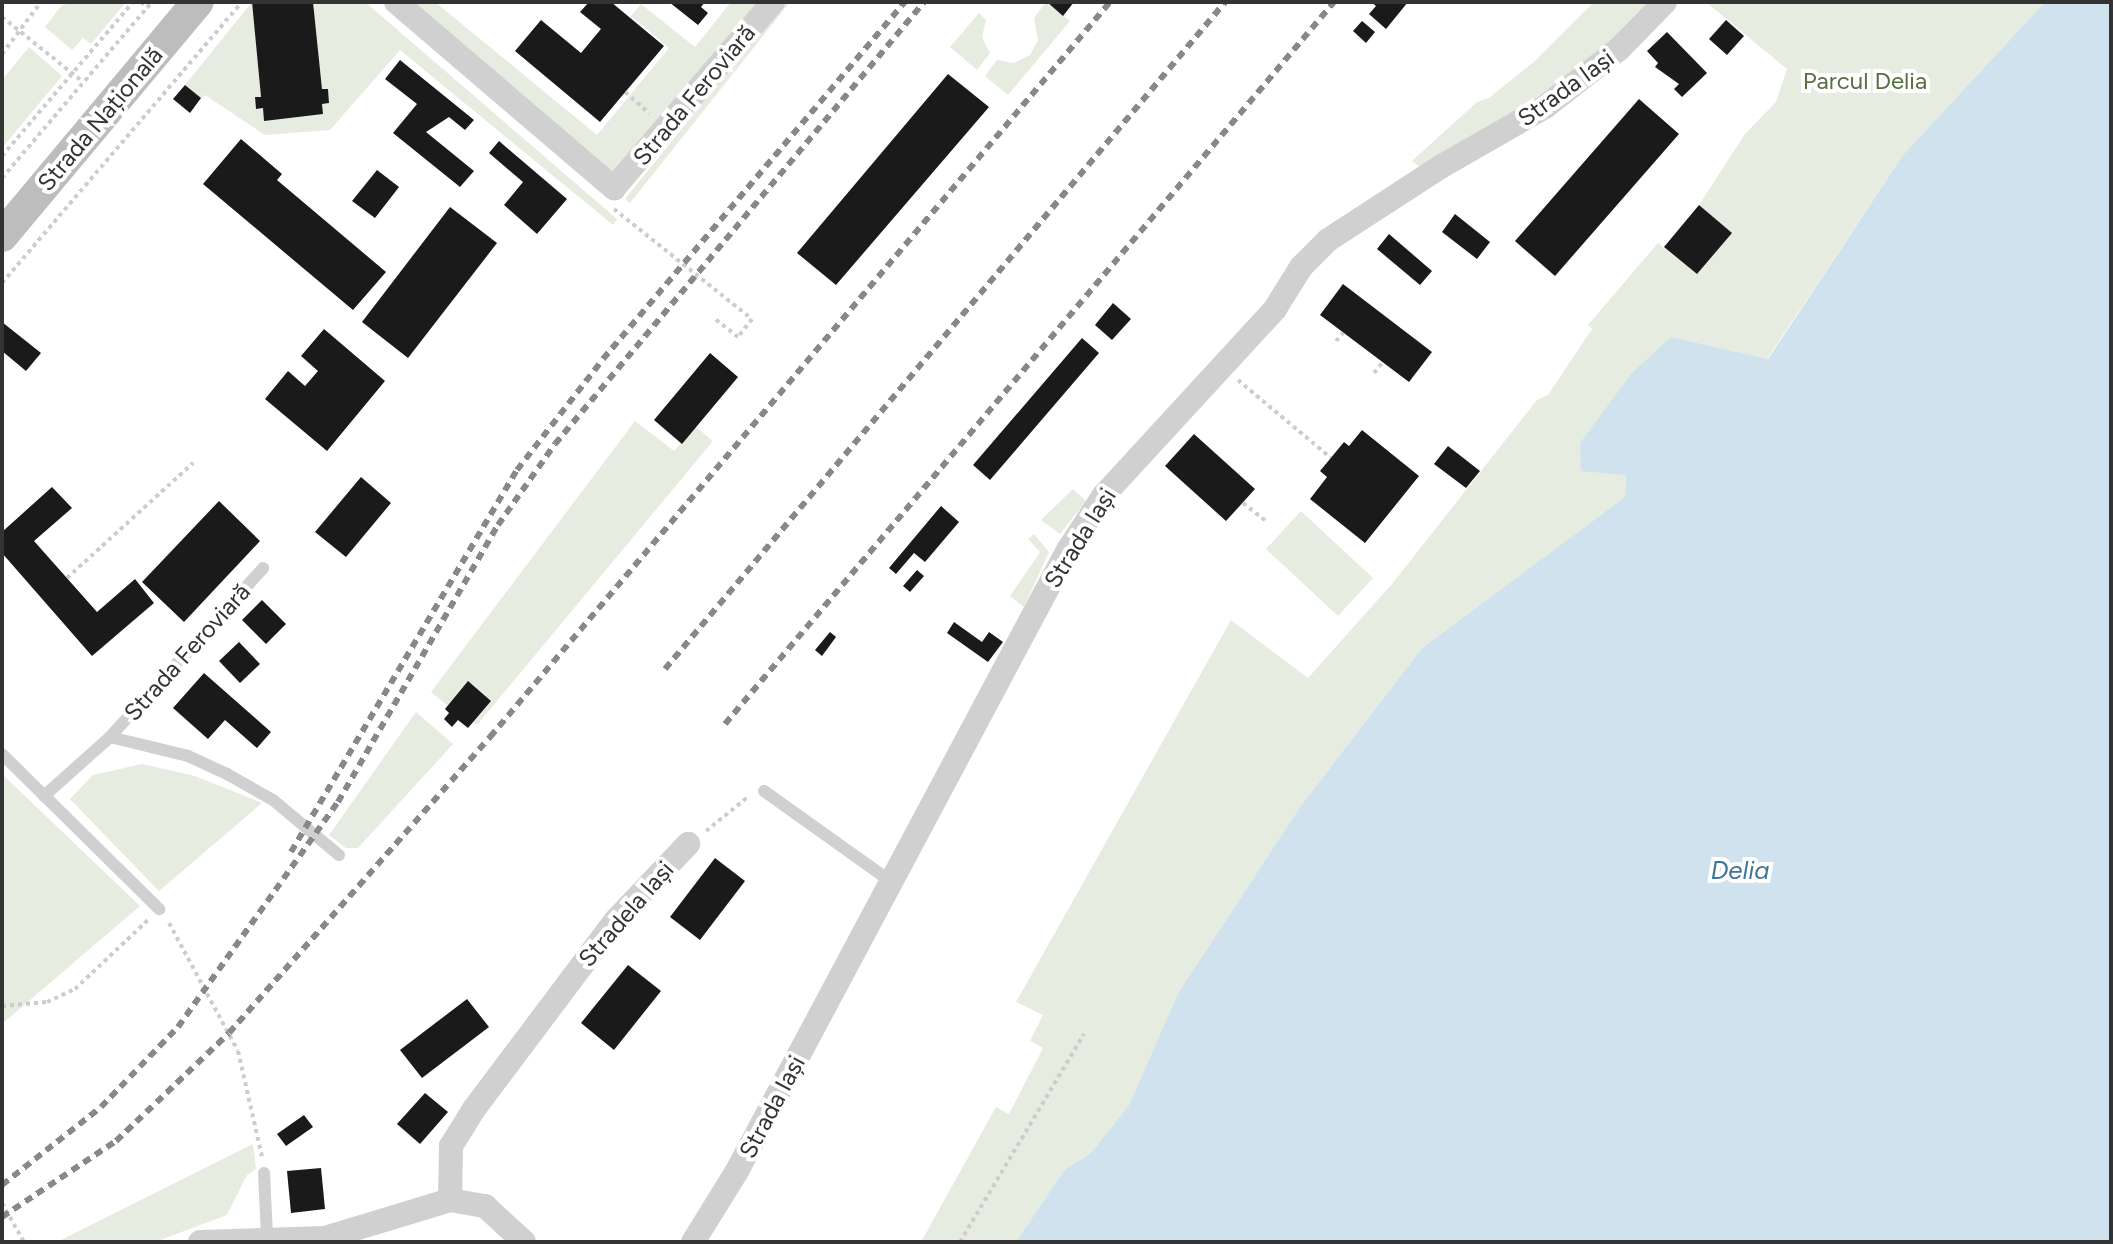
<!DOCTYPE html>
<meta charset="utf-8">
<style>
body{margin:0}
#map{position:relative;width:2113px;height:1244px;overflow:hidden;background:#fff;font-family:Figtree,sans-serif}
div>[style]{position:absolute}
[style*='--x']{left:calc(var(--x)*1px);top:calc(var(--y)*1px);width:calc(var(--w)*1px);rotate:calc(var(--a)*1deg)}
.green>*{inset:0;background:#e6ecdf}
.water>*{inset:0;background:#cfe2ee}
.building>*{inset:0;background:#1a1a1a}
.path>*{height:4px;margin-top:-2px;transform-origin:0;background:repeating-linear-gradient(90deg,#cdcdcd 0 4px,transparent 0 8px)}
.lane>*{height:12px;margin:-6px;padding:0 6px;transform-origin:6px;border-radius:6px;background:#d0d0d0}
.street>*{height:24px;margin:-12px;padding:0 12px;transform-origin:12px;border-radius:12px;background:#d0d0d0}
.secondary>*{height:32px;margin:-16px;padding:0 16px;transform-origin:16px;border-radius:16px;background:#bdbdbd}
.rail>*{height:6px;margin-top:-3px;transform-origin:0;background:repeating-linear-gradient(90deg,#888 0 8px,transparent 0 14px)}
span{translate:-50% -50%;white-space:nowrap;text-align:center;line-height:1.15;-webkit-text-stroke:8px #fff;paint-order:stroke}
.park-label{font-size:24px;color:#56703f}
.street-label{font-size:24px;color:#333}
.water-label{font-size:26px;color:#3f7597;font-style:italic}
.frame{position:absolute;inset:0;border:4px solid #333;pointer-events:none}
</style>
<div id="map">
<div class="green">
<i style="clip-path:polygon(80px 2px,126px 2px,91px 44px,83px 38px,72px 50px,45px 27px,62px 5px)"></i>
<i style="clip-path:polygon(252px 2px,261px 97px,255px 98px,256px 109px,263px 108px,265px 120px,323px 114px,322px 104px,329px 103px,328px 89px,322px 89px,313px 2px,365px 2px,617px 219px,613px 225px,400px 50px,330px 130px,265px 135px,205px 95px,201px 98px,185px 85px)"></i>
<i style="clip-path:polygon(409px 2px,435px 2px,597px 135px,669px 48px,631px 16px,641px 4px,695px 47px,731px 2px,757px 2px,613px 174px)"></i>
<i style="clip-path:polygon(784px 2px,790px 2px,630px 203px,625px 199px)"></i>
<i style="clip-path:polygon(1046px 2px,1070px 21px,1008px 95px,985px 76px,997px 60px,1014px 63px,1030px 55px,1038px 40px,1034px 18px)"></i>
<i style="clip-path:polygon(1594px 2px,1655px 2px,1566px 83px,1421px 168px,1412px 161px,1477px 102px,1489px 98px,1536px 60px)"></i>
<i style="clip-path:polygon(1706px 2px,2045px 2px,1903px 155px,1767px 359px,1671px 337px,1626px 475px,1625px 497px,1422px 648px,1300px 807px,1178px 993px,1129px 1105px,1090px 1154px,1065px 1169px,1016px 1242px,921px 1242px,996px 1107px,1009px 1114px,1043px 1048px,1030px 1041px,1043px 1015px,1016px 1002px,1231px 620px,1308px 678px,1392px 584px,1537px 400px,1548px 395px,1592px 329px,1588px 325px,1658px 243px,1697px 274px,1731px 233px,1699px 205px,1745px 134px,1776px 102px,1787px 69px)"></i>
<i style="clip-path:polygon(979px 13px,986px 20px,982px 37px,990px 53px,977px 70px,950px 47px)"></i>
<i style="clip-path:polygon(29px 47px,62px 76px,2px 148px,2px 80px)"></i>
<i style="clip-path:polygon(635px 421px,674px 451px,696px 427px,713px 441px,477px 725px,473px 722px,491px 701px,469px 682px,448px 706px,431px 692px)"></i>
<i style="clip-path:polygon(1073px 489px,1086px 501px,1060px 534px,1041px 520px)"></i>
<i style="clip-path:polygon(1301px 511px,1373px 578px,1338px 616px,1266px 549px)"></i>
<i style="clip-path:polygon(1034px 534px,1049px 552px,1024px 607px,1010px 596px,1040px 552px,1028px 539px)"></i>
<i style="clip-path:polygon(416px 712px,453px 744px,358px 848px,346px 848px,329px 835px)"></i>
<i style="clip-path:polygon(142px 764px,195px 776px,262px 803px,159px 891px,70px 799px,93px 775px)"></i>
<i style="clip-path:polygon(2px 774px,140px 906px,2px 1024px)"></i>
<i style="clip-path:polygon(253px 1144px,256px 1169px,247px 1175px,227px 1215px,155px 1242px,57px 1242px)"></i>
</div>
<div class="water">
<i style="clip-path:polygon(2045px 2px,2111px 2px,2111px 1242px,1016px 1242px,1065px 1169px,1090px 1154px,1129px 1105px,1178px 993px,1300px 807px,1422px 648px,1625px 497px,1626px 475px,1581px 471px,1580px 443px,1632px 373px,1671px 337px,1768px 359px,1903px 155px)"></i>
</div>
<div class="building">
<i style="clip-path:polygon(252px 2px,313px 2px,322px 89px,328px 89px,329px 103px,322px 104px,323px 114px,264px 121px,263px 108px,256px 109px,255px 97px,261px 97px)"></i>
<i style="clip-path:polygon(589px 2px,611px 2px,664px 46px,600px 122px,515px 51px,541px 20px,581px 53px,601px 29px,580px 12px)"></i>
<i style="clip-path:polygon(669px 2px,705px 2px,701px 7px,708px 13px,698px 25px)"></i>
<i style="clip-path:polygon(1047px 2px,1074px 2px,1063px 16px)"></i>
<i style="clip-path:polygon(1371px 2px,1408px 2px,1386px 29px,1369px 14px,1376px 6px)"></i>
<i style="clip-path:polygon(1726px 20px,1744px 36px,1727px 55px,1709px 39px)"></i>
<i style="clip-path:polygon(1362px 21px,1375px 32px,1366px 43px,1353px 31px)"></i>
<i style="clip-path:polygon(1667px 32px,1707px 73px,1682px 97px,1674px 89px,1679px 84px,1655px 67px,1658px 63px,1647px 51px)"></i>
<i style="clip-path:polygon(400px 60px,474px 120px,465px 130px,449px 117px,426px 132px,474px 171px,460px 187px,393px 133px,417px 104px,385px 79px)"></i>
<i style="clip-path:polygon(948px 74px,989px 107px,836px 285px,797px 253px)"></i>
<i style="clip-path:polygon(185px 85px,201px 98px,190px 113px,173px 99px)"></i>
<i style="clip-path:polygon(1639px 99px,1679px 134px,1555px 276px,1515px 241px)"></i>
<i style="clip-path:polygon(241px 139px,282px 174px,277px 180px,386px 272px,353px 310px,203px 184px)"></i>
<i style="clip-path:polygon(499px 141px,567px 199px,537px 234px,504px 205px,523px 182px,489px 153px)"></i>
<i style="clip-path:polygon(377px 170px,399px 187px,375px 218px,352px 201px)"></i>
<i style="clip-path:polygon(1699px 205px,1732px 233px,1697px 274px,1664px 247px)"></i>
<i style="clip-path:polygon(450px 207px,497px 243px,408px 358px,362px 322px)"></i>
<i style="clip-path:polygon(1455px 214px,1490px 242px,1477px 259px,1442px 232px)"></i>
<i style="clip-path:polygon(1389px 234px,1432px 271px,1420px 285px,1377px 249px)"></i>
<i style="clip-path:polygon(1343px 284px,1432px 352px,1409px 382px,1320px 315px)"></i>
<i style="clip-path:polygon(1113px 303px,1131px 319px,1112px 340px,1095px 325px)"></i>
<i style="clip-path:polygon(2px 322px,41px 353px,26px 371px,2px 351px)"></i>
<i style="clip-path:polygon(324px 329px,385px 381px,327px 451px,265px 399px,288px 371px,305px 386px,318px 371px,301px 356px)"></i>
<i style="clip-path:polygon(1082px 338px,1099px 353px,990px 480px,973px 465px)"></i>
<i style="clip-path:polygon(710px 353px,738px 377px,682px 444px,654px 420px)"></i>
<i style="clip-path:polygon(1362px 430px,1419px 476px,1365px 543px,1310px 499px,1327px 477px,1320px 471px,1344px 442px,1349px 446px)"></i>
<i style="clip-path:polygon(1194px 434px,1255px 489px,1226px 521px,1165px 466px)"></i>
<i style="clip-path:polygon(1448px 446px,1480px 471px,1466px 488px,1434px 464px)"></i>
<i style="clip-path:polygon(361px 477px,391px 503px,346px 557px,315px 532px)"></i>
<i style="clip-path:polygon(52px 487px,72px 508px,34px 541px,97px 612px,135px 579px,154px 603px,92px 656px,2px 553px,2px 532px)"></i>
<i style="clip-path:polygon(219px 501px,260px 541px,184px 622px,142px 582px)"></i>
<i style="clip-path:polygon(941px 506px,959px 522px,925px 562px,914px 553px,896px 574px,889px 568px)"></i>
<i style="clip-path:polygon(917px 570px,924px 576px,910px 592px,903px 586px)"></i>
<i style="clip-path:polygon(262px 600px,286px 624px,266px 644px,242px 620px)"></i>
<i style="clip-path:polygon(954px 622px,982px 642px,989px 632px,1003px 642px,988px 662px,947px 633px)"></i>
<i style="clip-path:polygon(830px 632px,836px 637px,822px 656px,815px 650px)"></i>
<i style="clip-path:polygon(239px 642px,260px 664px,240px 683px,219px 661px)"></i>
<i style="clip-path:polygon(204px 673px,271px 732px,257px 748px,225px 720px,208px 739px,173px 708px)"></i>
<i style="clip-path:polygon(468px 681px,491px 701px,468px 728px,458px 720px,452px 727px,444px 719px,449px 713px,445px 709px)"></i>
<i style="clip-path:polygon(715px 858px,745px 881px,700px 940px,670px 917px)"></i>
<i style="clip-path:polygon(628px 965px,661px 991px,614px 1050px,581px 1023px)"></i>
<i style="clip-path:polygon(467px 999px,489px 1027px,422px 1078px,400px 1050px)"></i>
<i style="clip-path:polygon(425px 1093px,448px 1112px,420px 1144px,397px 1124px)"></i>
<i style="clip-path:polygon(304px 1115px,313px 1127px,286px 1146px,277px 1134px)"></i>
<i style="clip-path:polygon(321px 1168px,325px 1209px,291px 1213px,287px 1171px)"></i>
</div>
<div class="path">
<i style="--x:141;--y:2;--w:8;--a:40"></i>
<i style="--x:2;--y:17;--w:104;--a:38.7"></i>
<i style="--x:2;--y:54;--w:65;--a:-53.1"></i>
<i style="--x:625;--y:92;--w:33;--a:41"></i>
<i style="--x:2;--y:156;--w:202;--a:-49.6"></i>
<i style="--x:2;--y:178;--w:231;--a:-49.6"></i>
<i style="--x:614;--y:209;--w:176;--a:38.6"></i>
<i style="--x:752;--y:319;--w:23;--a:128"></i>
<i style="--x:738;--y:337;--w:29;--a:-142"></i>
<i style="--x:2;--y:283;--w:370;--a:-49.5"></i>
<i style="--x:1336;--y:341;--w:11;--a:-49"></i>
<i style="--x:1374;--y:373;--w:13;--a:-51"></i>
<i style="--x:1238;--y:380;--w:121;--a:40"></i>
<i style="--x:1243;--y:503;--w:28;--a:38"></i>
<i style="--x:67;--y:578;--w:171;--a:-42.4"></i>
<i style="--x:706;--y:831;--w:55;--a:-39.1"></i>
<i style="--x:169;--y:923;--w:145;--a:61.7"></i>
<i style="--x:238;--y:1051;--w:109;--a:77.2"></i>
<i style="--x:2;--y:1006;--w:45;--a:-5.1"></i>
<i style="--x:47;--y:1002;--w:31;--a:-25"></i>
<i style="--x:75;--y:989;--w:100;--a:-43.4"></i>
<i style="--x:2;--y:1203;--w:45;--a:60.6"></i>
<i style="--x:960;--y:1242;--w:242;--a:-59.2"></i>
</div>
<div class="lane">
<i style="--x:110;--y:737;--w:80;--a:13.7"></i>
<i style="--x:188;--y:756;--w:43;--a:24.8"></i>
<i style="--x:227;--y:774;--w:53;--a:29.5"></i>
<i style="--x:273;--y:800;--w:86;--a:39.8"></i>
<i style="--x:2;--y:754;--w:221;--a:44.6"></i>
<i style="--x:764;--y:791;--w:158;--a:35.5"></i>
<i style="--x:44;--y:796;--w:89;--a:-41.8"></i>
<i style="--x:110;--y:737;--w:228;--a:-47.8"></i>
<i style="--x:264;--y:1173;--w:64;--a:87.3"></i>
</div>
<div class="street">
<i style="--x:396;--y:2;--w:287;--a:40.5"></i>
<i style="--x:614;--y:188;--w:245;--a:-49.5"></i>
<i style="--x:450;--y:1200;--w:54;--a:-88.9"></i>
<i style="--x:451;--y:1146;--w:44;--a:-58.1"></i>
<i style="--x:474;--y:1109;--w:236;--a:-53.1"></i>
<i style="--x:616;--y:920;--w:105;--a:-46.5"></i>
<i style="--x:200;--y:1242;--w:125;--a:-1.8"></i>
<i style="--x:325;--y:1238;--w:131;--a:-16.9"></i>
<i style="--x:450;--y:1200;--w:36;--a:10"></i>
<i style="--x:485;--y:1206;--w:53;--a:42.7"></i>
<i style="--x:693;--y:1242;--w:84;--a:-58.2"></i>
<i style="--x:737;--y:1171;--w:704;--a:-61.94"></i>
<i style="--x:1068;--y:550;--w:66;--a:-56.8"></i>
<i style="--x:1104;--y:495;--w:253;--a:-47.4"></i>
<i style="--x:1275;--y:309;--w:49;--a:-58.2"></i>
<i style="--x:1301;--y:267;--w:38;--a:-45"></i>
<i style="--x:1328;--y:240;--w:136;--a:-33"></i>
<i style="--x:1442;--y:166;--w:119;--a:-29.8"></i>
<i style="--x:1545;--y:107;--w:94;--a:-38.1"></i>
<i style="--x:1619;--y:49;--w:66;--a:-45.6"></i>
</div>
<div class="secondary">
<i style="--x:2;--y:236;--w:305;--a:-50.1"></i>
</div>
<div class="rail">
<i style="--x:665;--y:669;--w:871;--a:-49.98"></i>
<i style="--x:725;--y:724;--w:945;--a:-49.85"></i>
<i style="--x:291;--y:852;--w:444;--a:-59.4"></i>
<i style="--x:517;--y:470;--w:140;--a:-52.2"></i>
<i style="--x:603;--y:359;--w:468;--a:-49.8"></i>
<i style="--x:2;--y:1185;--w:126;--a:-38.2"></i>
<i style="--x:101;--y:1107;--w:111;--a:-46.1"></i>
<i style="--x:178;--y:1027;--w:276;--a:-54.6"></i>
<i style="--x:338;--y:802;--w:320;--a:-60"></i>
<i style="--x:498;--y:525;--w:99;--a:-54.9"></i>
<i style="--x:555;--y:444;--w:576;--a:-50.14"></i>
<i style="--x:2;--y:1217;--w:137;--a:-33.7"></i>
<i style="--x:116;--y:1141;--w:156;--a:-43.7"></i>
<i style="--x:229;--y:1033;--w:395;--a:-48.6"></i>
<i style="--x:490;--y:737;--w:962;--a:-49.85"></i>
</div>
<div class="park-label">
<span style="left:1865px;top:81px">Parcul Delia</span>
</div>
<div class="street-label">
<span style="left:1566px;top:88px;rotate:-36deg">Strada Iași</span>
<span style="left:694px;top:95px;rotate:-50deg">Strada Feroviară</span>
<span style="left:100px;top:119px;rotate:-50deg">Strada Națională</span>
<span style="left:1080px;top:538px;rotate:-58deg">Strada Iași</span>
<span style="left:187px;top:652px;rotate:-48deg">Strada Feroviară</span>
<span style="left:626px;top:914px;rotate:-49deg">Stradela Iași</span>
<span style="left:772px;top:1107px;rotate:-62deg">Strada Iași</span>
</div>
<div class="water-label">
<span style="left:1740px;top:871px">Delia</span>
</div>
<div class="frame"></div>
</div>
